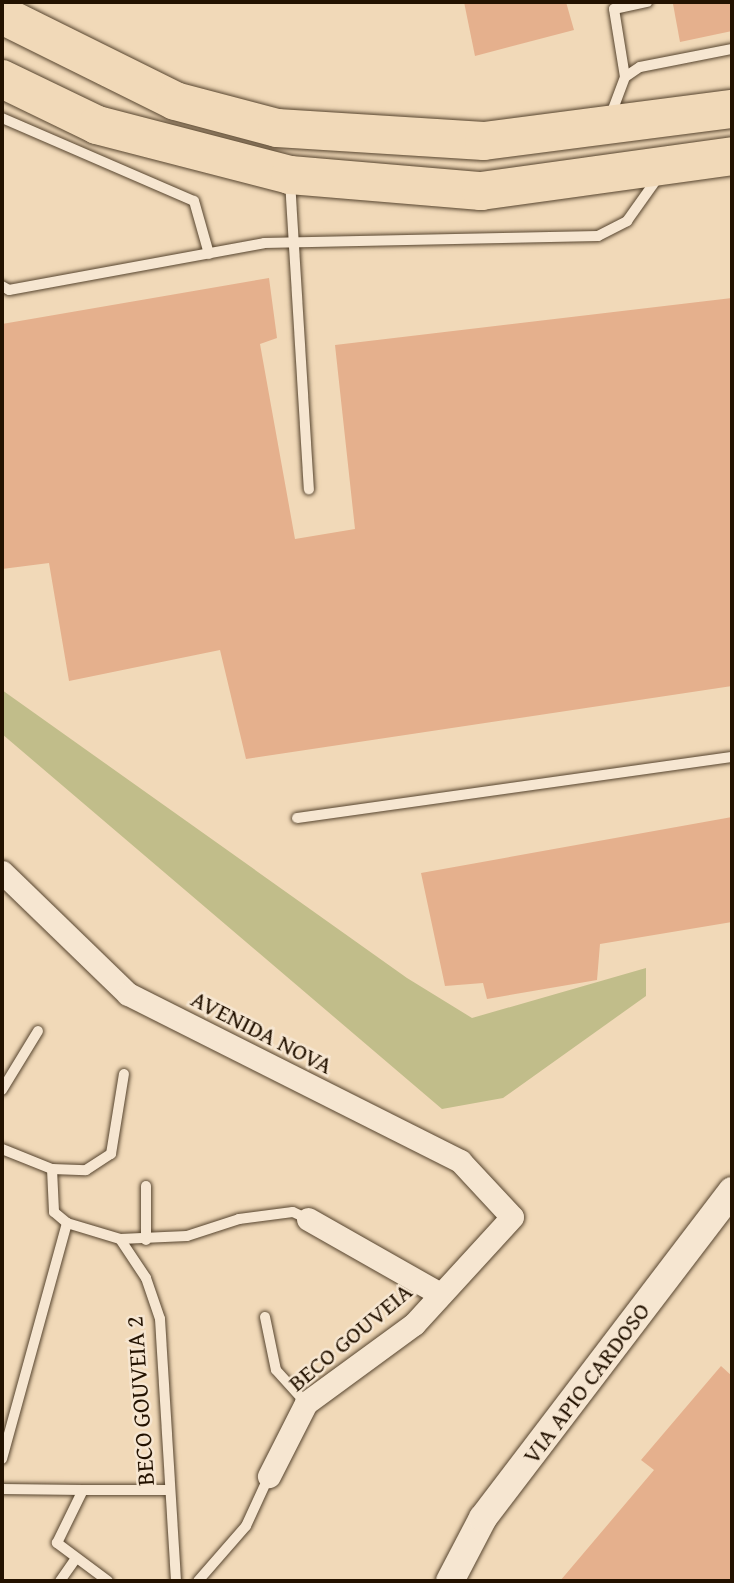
<!DOCTYPE html>
<style>
body{margin:0}
#map{position:relative;width:734px;height:1583px;overflow:hidden;background:#f1d9b8;font-family:"Gentium Book Plus",serif}
div>[style]{position:absolute}
[style*='--x']{left:calc(var(--x)*1px);top:calc(var(--y)*1px);width:calc(var(--w)*1px);rotate:calc(var(--a)*1deg)}
.green>*{inset:0;background:#c1bd8a}
.building>*{inset:0;background:#e5b08d}
.roads{filter:drop-shadow(0 0 2px #56442e) drop-shadow(0 0 2px #56442e)}
.service>*{height:10px;margin:-5px;padding:0 5px;transform-origin:5px;border-radius:5px;background:#f6e6d1}
.minor>*{height:23px;margin:-11.5px;padding:0 11.5px;transform-origin:11.5px;border-radius:11.5px;background:#f6e6d1}
.tertiary>*{height:28px;margin:-14px;padding:0 14px;transform-origin:14px;border-radius:14px;background:#f6e6d1}
.trunk>*{height:38px;margin:-19px;padding:0 19px;transform-origin:19px;border-radius:19px;background:#f1d9b8}
span{translate:-50% -50%;white-space:nowrap;text-align:center;line-height:1.15;-webkit-text-stroke:5px #f6e6d1;paint-order:stroke}
.street-label{font-size:24px;color:#231200}
.frame{position:absolute;inset:0;border:4px solid #231200;pointer-events:none}
</style>
<div id="map">
<div class="green">
<i style="clip-path:polygon(2px 690px,407px 978px,472px 1018px,646px 968px,646px 996px,503px 1098px,442px 1109px,2px 734px)"></i>
</div>
<div class="building">
<i style="clip-path:polygon(464px 2px,566px 2px,574px 30px,475px 56px)"></i>
<i style="clip-path:polygon(732px 2px,732px 31px,680px 42px,673px 4px)"></i>
<i style="clip-path:polygon(269px 278px,277px 338px,260px 344px,295px 539px,355px 529px,335px 345px,732px 298px,732px 686px,246px 759px,220px 650px,69px 681px,49px 563px,2px 569px,2px 324px)"></i>
<i style="clip-path:polygon(732px 817px,732px 922px,600px 944px,597px 980px,487px 999px,483px 983px,445px 986px,421px 873px)"></i>
<i style="clip-path:polygon(721px 1366px,732px 1376px,732px 1581px,560px 1581px,654px 1470px,641px 1460px)"></i>
</div>
<div class="roads">
<div class="service">
<i style="--x:625;--y:77;--w:69;--a:-99.2"></i>
<i style="--x:614;--y:9;--w:34;--a:-12"></i>
<i style="--x:610;--y:117;--w:43;--a:-69.4"></i>
<i style="--x:625;--y:77;--w:18;--a:-34"></i>
<i style="--x:640;--y:67;--w:94;--a:-11.1"></i>
<i style="--x:2;--y:118;--w:209;--a:23.4"></i>
<i style="--x:194;--y:201;--w:55;--a:74.2"></i>
<i style="--x:290;--y:181;--w:309;--a:86.5"></i>
<i style="--x:2;--y:286;--w:8;--a:30"></i>
<i style="--x:9;--y:290;--w:259;--a:-10.4"></i>
<i style="--x:264;--y:243;--w:334;--a:-1.2"></i>
<i style="--x:598;--y:236;--w:33;--a:-27"></i>
<i style="--x:627;--y:221;--w:55;--a:-54.6"></i>
<i style="--x:297;--y:818;--w:439;--a:-8"></i>
<i style="--x:2;--y:1090;--w:69;--a:-58.6"></i>
<i style="--x:2;--y:1149;--w:54;--a:21.8"></i>
<i style="--x:52;--y:1169;--w:43;--a:87.3"></i>
<i style="--x:54;--y:1212;--w:17;--a:40"></i>
<i style="--x:67;--y:1223;--w:55;--a:16.8"></i>
<i style="--x:120;--y:1239;--w:47;--a:56.3"></i>
<i style="--x:146;--y:1278;--w:43;--a:71.1"></i>
<i style="--x:160;--y:1319;--w:262;--a:86.5"></i>
<i style="--x:52;--y:1169;--w:34;--a:2"></i>
<i style="--x:86;--y:1170;--w:30;--a:-33"></i>
<i style="--x:111;--y:1154;--w:81;--a:-80.8"></i>
<i style="--x:120;--y:1239;--w:67;--a:-2.6"></i>
<i style="--x:187;--y:1236;--w:55;--a:-18.1"></i>
<i style="--x:239;--y:1219;--w:54;--a:-7.4"></i>
<i style="--x:293;--y:1212;--w:17;--a:25"></i>
<i style="--x:146;--y:1240;--w:54;--a:-90"></i>
<i style="--x:265;--y:1317;--w:54;--a:78.3"></i>
<i style="--x:276;--y:1370;--w:45;--a:47.7"></i>
<i style="--x:2;--y:1459;--w:245;--a:-74.6"></i>
<i style="--x:2;--y:1489;--w:81;--a:0.7"></i>
<i style="--x:60;--y:1581;--w:28;--a:-55"></i>
<i style="--x:108;--y:1581;--w:64;--a:-143.3"></i>
<i style="--x:57;--y:1543;--w:59;--a:-63.9"></i>
<i style="--x:83;--y:1490;--w:83;--a:0"></i>
<i style="--x:198;--y:1581;--w:73;--a:-48.9"></i>
<i style="--x:246;--y:1526;--w:55;--a:-65.3"></i>
</div>
<div class="minor">
<i style="--x:2;--y:872;--w:175;--a:44.1"></i>
<i style="--x:128;--y:994;--w:372;--a:26.7"></i>
<i style="--x:460;--y:1161;--w:76;--a:47.1"></i>
<i style="--x:512;--y:1217;--w:145;--a:132.5"></i>
<i style="--x:414;--y:1324;--w:134;--a:143.8"></i>
<i style="--x:306;--y:1403;--w:82;--a:116.9"></i>
<i style="--x:308;--y:1219;--w:152;--a:29.6"></i>
</div>
<div class="tertiary">
<i style="--x:450;--y:1581;--w:71;--a:-62.4"></i>
<i style="--x:483;--y:1518;--w:411;--a:-52.7"></i>
</div>
<div class="trunk">
<i style="--x:2;--y:15;--w:193;--a:26.4"></i>
<i style="--x:175;--y:101;--w:106;--a:14.8"></i>
<i style="--x:277;--y:128;--w:207;--a:3.6"></i>
<i style="--x:484;--y:141;--w:250;--a:-7.4"></i>
<i style="--x:2;--y:79;--w:106;--a:25.8"></i>
<i style="--x:97;--y:125;--w:199;--a:14.5"></i>
<i style="--x:290;--y:175;--w:192;--a:4.8"></i>
<i style="--x:481;--y:191;--w:253;--a:-7.9"></i>
</div>
</div>
<div class="street-label">
<span style="left:262px;top:1032px;rotate:27deg">AVENIDA NOVA</span>
<span style="left:350px;top:1337px;rotate:-40deg">BECO GOUVEIA</span>
<span style="left:586px;top:1383px;rotate:-53deg">VIA APIO CARDOSO</span>
<span style="left:140px;top:1401px;rotate:-94deg">BECO GOUVEIA 2</span>
</div>
<div class="frame"></div>
</div>
